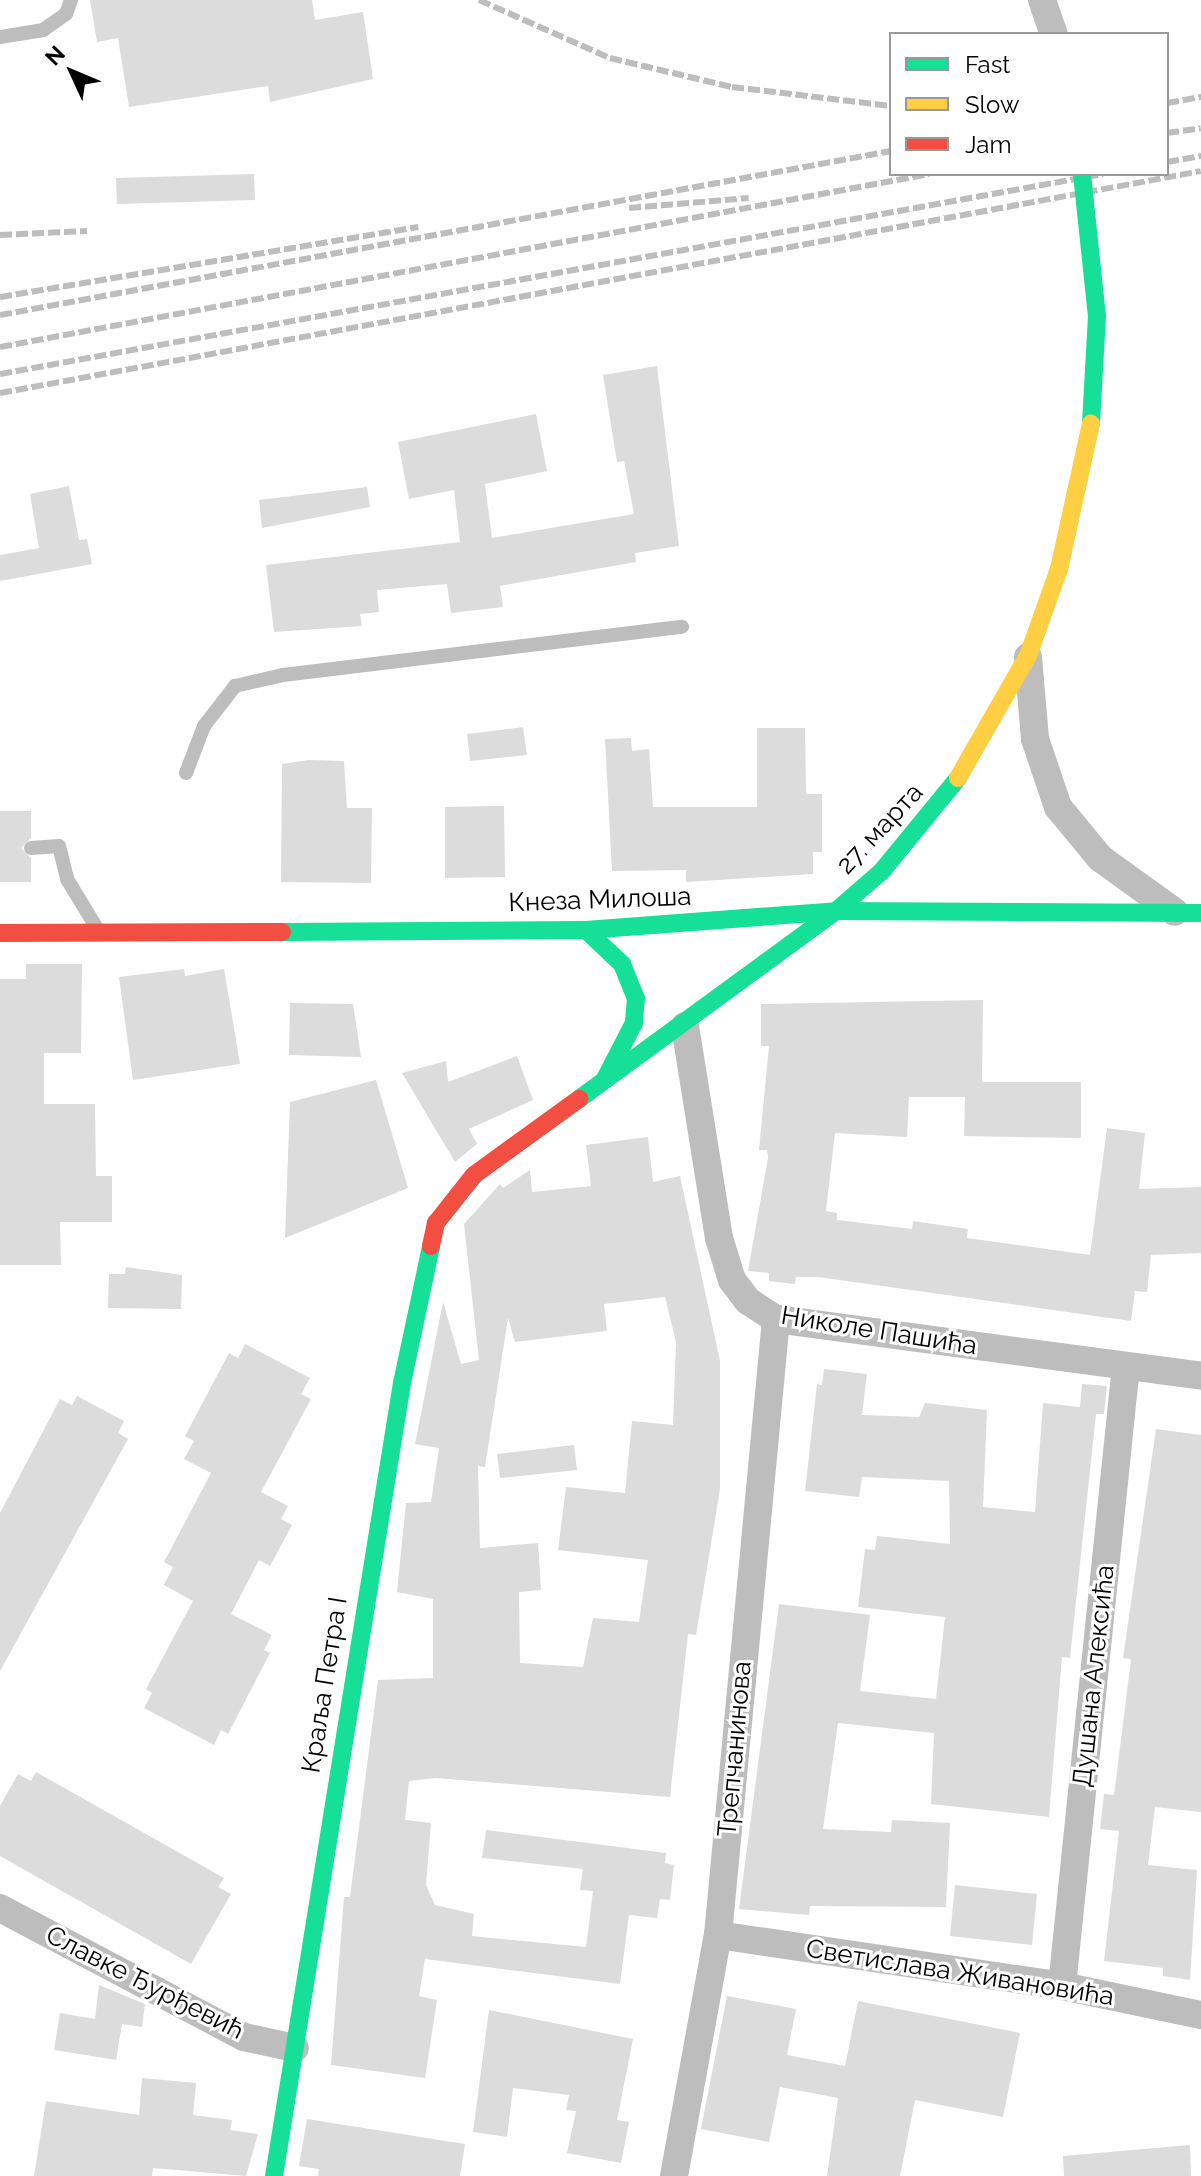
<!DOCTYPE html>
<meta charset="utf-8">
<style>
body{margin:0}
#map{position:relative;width:1201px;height:2176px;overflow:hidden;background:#fff;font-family:Raleway,sans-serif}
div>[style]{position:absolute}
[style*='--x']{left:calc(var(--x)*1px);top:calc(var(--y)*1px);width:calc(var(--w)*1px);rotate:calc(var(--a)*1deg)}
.building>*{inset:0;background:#dcdcdc}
.lane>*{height:14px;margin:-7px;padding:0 7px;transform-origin:7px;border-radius:7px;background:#bdbdbd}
.street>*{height:28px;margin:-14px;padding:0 14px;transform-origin:14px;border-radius:14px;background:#bdbdbd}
.fast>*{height:18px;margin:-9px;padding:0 9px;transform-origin:9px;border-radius:9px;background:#16e098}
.slow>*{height:18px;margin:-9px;padding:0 9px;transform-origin:9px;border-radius:9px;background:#ffcf43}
.jam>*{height:18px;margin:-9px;padding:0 9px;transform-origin:9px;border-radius:9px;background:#f24e42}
.rail>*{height:6px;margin-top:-3px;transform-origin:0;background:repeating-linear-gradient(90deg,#bdbdbd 0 12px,transparent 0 16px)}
.fast-bridge>*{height:18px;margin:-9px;padding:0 9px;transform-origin:9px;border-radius:9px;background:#16e098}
span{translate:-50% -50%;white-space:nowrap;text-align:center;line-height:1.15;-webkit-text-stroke:6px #fff;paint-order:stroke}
.street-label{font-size:26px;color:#000}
.legend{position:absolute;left:889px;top:32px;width:280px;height:144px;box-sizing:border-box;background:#fff;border:2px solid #999;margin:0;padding:10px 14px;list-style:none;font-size:24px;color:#000}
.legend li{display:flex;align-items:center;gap:16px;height:40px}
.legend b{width:40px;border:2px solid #999}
.north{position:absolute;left:32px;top:32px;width:80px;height:80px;-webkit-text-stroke:6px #fff;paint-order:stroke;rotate:314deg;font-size:22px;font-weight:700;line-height:32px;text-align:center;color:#000}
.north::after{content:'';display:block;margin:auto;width:28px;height:36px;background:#000;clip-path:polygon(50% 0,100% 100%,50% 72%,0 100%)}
</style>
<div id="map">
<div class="building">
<i style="clip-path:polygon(90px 0,312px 0,315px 20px,363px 12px,373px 79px,270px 102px,268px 86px,129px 107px,118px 38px,97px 42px)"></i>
<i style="clip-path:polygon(254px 174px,255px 200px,117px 204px,116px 178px)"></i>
<i style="clip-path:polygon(657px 366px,679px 546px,635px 553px,636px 562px,500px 586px,503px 607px,451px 613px,447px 584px,377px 590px,379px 612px,360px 614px,362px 626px,274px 632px,266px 565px,460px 542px,454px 490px,409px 499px,398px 442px,536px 414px,547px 471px,485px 484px,492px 538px,634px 514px,624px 461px,617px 462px,603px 375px)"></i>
<i style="clip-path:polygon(69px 486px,79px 540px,87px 539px,92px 564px,0 581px,0 555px,39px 548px,30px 494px)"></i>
<i style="clip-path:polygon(367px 487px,370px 507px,262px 528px,259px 500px)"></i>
<i style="clip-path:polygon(523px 727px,527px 755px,470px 761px,467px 734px)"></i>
<i style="clip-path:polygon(757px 728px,805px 728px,806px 794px,822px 794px,822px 852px,813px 852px,813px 874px,686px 882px,686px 870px,612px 871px,605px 739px,631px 738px,632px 751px,649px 749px,653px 807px,757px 807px)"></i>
<i style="clip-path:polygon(309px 760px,344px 761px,347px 808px,372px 808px,371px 883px,281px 882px,282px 764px)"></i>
<i style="clip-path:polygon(489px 806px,504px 806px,505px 877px,445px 878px,445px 807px)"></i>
<i style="clip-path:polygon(0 811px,31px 811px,31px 838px,21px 848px,31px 858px,31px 882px,0 882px)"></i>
<i style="clip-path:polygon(26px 964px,82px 964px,81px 1053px,44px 1053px,44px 1104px,95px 1104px,96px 1176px,112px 1176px,112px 1222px,60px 1222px,61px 1265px,0 1265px,0 979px,26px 979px)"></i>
<i style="clip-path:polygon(184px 969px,185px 976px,224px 969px,240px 1064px,133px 1080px,119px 977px)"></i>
<i style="clip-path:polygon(983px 1000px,982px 1082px,1081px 1082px,1081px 1138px,964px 1136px,965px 1097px,909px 1097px,907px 1137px,835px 1133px,826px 1211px,837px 1213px,837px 1220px,912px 1229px,913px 1221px,968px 1229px,967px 1238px,1090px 1255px,1107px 1128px,1145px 1133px,1139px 1189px,1201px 1187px,1201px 1253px,1151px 1255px,1147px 1292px,1135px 1291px,1131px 1321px,818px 1277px,796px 1277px,795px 1284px,769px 1281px,769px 1273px,748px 1271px,768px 1158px,767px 1150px,759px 1150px,769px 1046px,761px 1046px,761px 1004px)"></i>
<i style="clip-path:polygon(290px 1003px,353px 1004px,361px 1057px,289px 1055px)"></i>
<i style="clip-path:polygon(517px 1056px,533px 1100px,469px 1129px,477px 1144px,455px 1162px,402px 1073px,446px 1061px,448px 1082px)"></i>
<i style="clip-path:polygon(376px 1080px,408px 1188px,285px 1238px,290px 1102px)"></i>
<i style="clip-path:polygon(evenodd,648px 1137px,653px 1182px,680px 1176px,720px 1361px,720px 1489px,696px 1635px,688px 1634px,670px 1797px,436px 1778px,409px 1781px,405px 1820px,431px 1823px,426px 1885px,435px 1905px,474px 1914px,472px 1936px,586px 1947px,593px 1891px,580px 1890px,583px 1869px,482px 1858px,486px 1830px,666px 1853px,665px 1863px,674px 1865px,670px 1900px,660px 1899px,657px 1918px,629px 1915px,620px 1984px,425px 1959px,419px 1996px,437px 2000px,425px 2078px,331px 2065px,344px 1897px,350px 1897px,378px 1680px,433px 1678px,433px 1599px,397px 1592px,406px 1503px,431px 1502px,439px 1448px,415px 1444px,443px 1302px,461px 1364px,479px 1360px,464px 1224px,500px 1184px,503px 1188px,530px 1170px,532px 1192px,591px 1186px,586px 1145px,648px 1137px,665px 1297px,676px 1342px,673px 1425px,632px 1421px,625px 1493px,566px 1487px,558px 1550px,648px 1560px,639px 1622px,593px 1618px,583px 1667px,520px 1663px,519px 1592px,541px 1590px,538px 1543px,480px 1548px,478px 1466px,485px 1467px,508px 1318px,515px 1342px,607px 1331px,604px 1304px,665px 1297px)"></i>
<i style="clip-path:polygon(126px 1267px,182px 1275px,181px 1309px,108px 1308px,109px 1274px,125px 1274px)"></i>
<i style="clip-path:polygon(245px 1344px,310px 1378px,301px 1394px,311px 1399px,261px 1492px,288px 1506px,281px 1519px,292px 1525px,270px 1566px,259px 1560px,231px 1614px,272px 1635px,264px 1650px,270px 1653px,228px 1734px,221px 1730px,214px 1745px,144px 1708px,152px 1693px,146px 1689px,193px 1601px,164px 1585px,173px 1567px,164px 1562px,211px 1473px,184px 1459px,194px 1441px,185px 1436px,229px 1353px,238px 1358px)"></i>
<i style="clip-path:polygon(824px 1369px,867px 1374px,862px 1415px,919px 1417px,925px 1403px,987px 1410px,983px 1507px,1035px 1512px,1043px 1403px,1080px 1407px,1082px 1384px,1107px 1386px,1104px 1414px,1096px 1414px,1070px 1658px,1062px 1657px,1049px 1817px,931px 1804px,934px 1733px,838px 1723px,823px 1829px,891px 1832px,892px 1820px,950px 1823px,946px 1907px,810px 1906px,809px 1915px,739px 1909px,779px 1604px,870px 1615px,860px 1691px,936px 1699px,945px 1617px,858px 1607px,865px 1549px,875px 1550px,877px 1536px,950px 1544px,949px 1481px,862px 1477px,859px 1497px,805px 1491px,817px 1384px,822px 1385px)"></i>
<i style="clip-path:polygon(77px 1396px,124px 1421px,118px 1433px,128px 1439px,0 1671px,0 1513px,60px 1399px,72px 1405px)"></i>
<i style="clip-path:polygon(1156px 1429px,1201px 1435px,1201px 1812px,1155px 1807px,1148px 1865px,1197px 1870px,1190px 1980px,1163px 1976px,1163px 1968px,1104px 1961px,1119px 1831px,1100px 1829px,1104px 1794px,1114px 1795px,1131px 1659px,1123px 1658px)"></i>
<i style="clip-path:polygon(574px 1445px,577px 1470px,500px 1478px,497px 1454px)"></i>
<i style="clip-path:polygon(36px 1772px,224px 1878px,218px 1887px,231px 1894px,191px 1964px,0 1856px,0 1806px,18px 1774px,31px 1781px)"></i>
<i style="clip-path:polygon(955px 1885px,1037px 1894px,1032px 1945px,950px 1936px)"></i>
<i style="clip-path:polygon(99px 1985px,145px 2004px,142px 2027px,122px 2024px,116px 2060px,54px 2050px,60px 2013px,95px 2019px)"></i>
<i style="clip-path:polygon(727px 1996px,796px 2009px,787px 2055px,845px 2066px,858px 2001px,1020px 2033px,1003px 2117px,915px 2100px,900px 2176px,827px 2176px,838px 2098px,780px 2087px,769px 2142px,701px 2129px)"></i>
<i style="clip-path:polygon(489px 2010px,633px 2039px,617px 2120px,629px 2122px,621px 2163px,567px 2153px,576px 2111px,566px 2110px,569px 2095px,513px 2088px,507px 2137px,473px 2132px)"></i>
<i style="clip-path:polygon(142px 2078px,196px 2083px,193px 2115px,232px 2120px,230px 2130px,258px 2134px,246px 2176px,153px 2168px,152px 2176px,34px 2176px,46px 2101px,139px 2115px)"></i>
<i style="clip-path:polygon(307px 2119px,465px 2144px,460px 2176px,318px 2176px,319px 2169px,299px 2166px)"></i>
<i style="clip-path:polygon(1190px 2145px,1191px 2176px,1064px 2176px,1063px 2156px)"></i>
</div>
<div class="lane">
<i style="--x:0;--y:37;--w:44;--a:-9.2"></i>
<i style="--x:43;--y:30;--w:28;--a:-35"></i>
<i style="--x:66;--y:14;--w:15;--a:-70"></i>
<i style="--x:186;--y:773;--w:50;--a:-69"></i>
<i style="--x:204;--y:726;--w:51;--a:-52.2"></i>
<i style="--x:235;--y:686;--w:49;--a:-12.9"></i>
<i style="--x:283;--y:675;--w:402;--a:-6.9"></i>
<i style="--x:31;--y:848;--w:28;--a:-4"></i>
<i style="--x:59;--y:846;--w:34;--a:76"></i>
<i style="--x:67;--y:879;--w:54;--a:58.7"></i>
</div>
<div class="street">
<i style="--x:1042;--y:0;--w:36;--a:71"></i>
<i style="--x:1028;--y:657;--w:82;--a:85.1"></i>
<i style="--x:1035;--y:739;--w:72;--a:71.3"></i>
<i style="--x:1058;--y:807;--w:66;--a:50.5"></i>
<i style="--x:1100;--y:858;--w:92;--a:35.8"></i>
<i style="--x:685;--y:1026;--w:215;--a:80.9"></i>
<i style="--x:719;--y:1238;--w:44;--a:72.8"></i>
<i style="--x:732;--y:1280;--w:26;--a:53"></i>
<i style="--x:748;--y:1301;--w:33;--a:33"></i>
<i style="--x:776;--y:1319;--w:429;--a:7.6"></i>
<i style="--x:0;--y:1908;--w:276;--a:27.9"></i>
<i style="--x:244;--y:2037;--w:52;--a:12.2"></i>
<i style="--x:718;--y:1935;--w:348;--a:8.4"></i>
<i style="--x:1062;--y:1986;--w:142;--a:11.8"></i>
<i style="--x:1062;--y:1986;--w:623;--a:-84.11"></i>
<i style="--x:674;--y:2176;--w:245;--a:-79.7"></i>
<i style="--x:718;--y:1935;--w:619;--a:-84.62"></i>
</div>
<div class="fast">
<i style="--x:1091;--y:423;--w:107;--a:-86.8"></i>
<i style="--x:586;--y:930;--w:50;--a:43.4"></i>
<i style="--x:622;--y:964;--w:37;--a:68"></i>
<i style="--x:636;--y:998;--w:25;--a:95"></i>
<i style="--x:634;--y:1023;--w:63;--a:117.4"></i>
<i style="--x:282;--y:932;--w:304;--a:-0.4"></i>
<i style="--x:586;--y:930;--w:251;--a:-4.3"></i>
<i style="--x:836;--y:911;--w:365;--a:0.3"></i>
<i style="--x:579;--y:1099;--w:318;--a:-36.2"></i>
<i style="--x:836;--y:911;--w:61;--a:-41"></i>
<i style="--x:882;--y:871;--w:120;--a:-50.7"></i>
<i style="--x:274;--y:2176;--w:803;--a:-80.83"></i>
<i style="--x:402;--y:1383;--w:140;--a:-78"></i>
</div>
<div class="slow">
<i style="--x:958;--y:778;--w:141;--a:-60.2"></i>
<i style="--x:1028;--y:656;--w:92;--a:-70.4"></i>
<i style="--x:1059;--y:569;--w:149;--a:-77.6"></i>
</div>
<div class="jam">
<i style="--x:0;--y:933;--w:282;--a:-0.2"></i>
<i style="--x:431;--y:1246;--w:24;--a:-78"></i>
<i style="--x:436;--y:1223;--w:61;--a:-51.6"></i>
<i style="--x:474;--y:1175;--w:130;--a:-35.9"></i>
</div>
<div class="rail">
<i style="--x:479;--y:0;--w:143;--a:23.9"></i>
<i style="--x:610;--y:58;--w:125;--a:13.4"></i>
<i style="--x:732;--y:87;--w:160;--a:6.8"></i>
<i style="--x:1167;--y:103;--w:35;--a:-10"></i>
<i style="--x:1167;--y:133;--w:34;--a:-8"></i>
<i style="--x:1167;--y:162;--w:35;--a:-10"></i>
<i style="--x:629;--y:208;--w:120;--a:-4.8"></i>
<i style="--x:0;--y:235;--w:87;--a:-2.6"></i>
<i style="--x:0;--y:297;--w:424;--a:-9.5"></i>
<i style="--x:0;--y:315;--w:906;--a:-10.43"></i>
<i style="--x:0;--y:347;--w:945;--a:-10.55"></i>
<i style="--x:0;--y:374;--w:1121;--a:-10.28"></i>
<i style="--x:0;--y:393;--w:1221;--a:-10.47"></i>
</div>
<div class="fast-bridge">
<i style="--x:1082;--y:174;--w:143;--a:84"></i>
</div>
<div class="street-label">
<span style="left:880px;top:829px;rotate:-47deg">27. марта</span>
<span style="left:600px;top:900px;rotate:-2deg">Кнеза Милоша</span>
<span style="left:879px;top:1331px;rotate:9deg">Николе Пашића</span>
<span style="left:1094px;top:1676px;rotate:-84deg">Душана Алексића</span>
<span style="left:325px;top:1685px;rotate:-81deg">Краља Петра I</span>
<span style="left:735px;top:1749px;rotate:-85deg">Трепчанинова</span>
<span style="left:960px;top:1973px;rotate:9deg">Светислава Живановића</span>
<span style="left:145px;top:1983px;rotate:27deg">Славке Ђурђевић</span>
</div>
<ul class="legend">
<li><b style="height:10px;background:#16e098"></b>Fast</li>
<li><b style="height:10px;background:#ffcf43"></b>Slow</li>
<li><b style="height:10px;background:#f24e42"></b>Jam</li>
</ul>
<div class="north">N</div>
</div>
